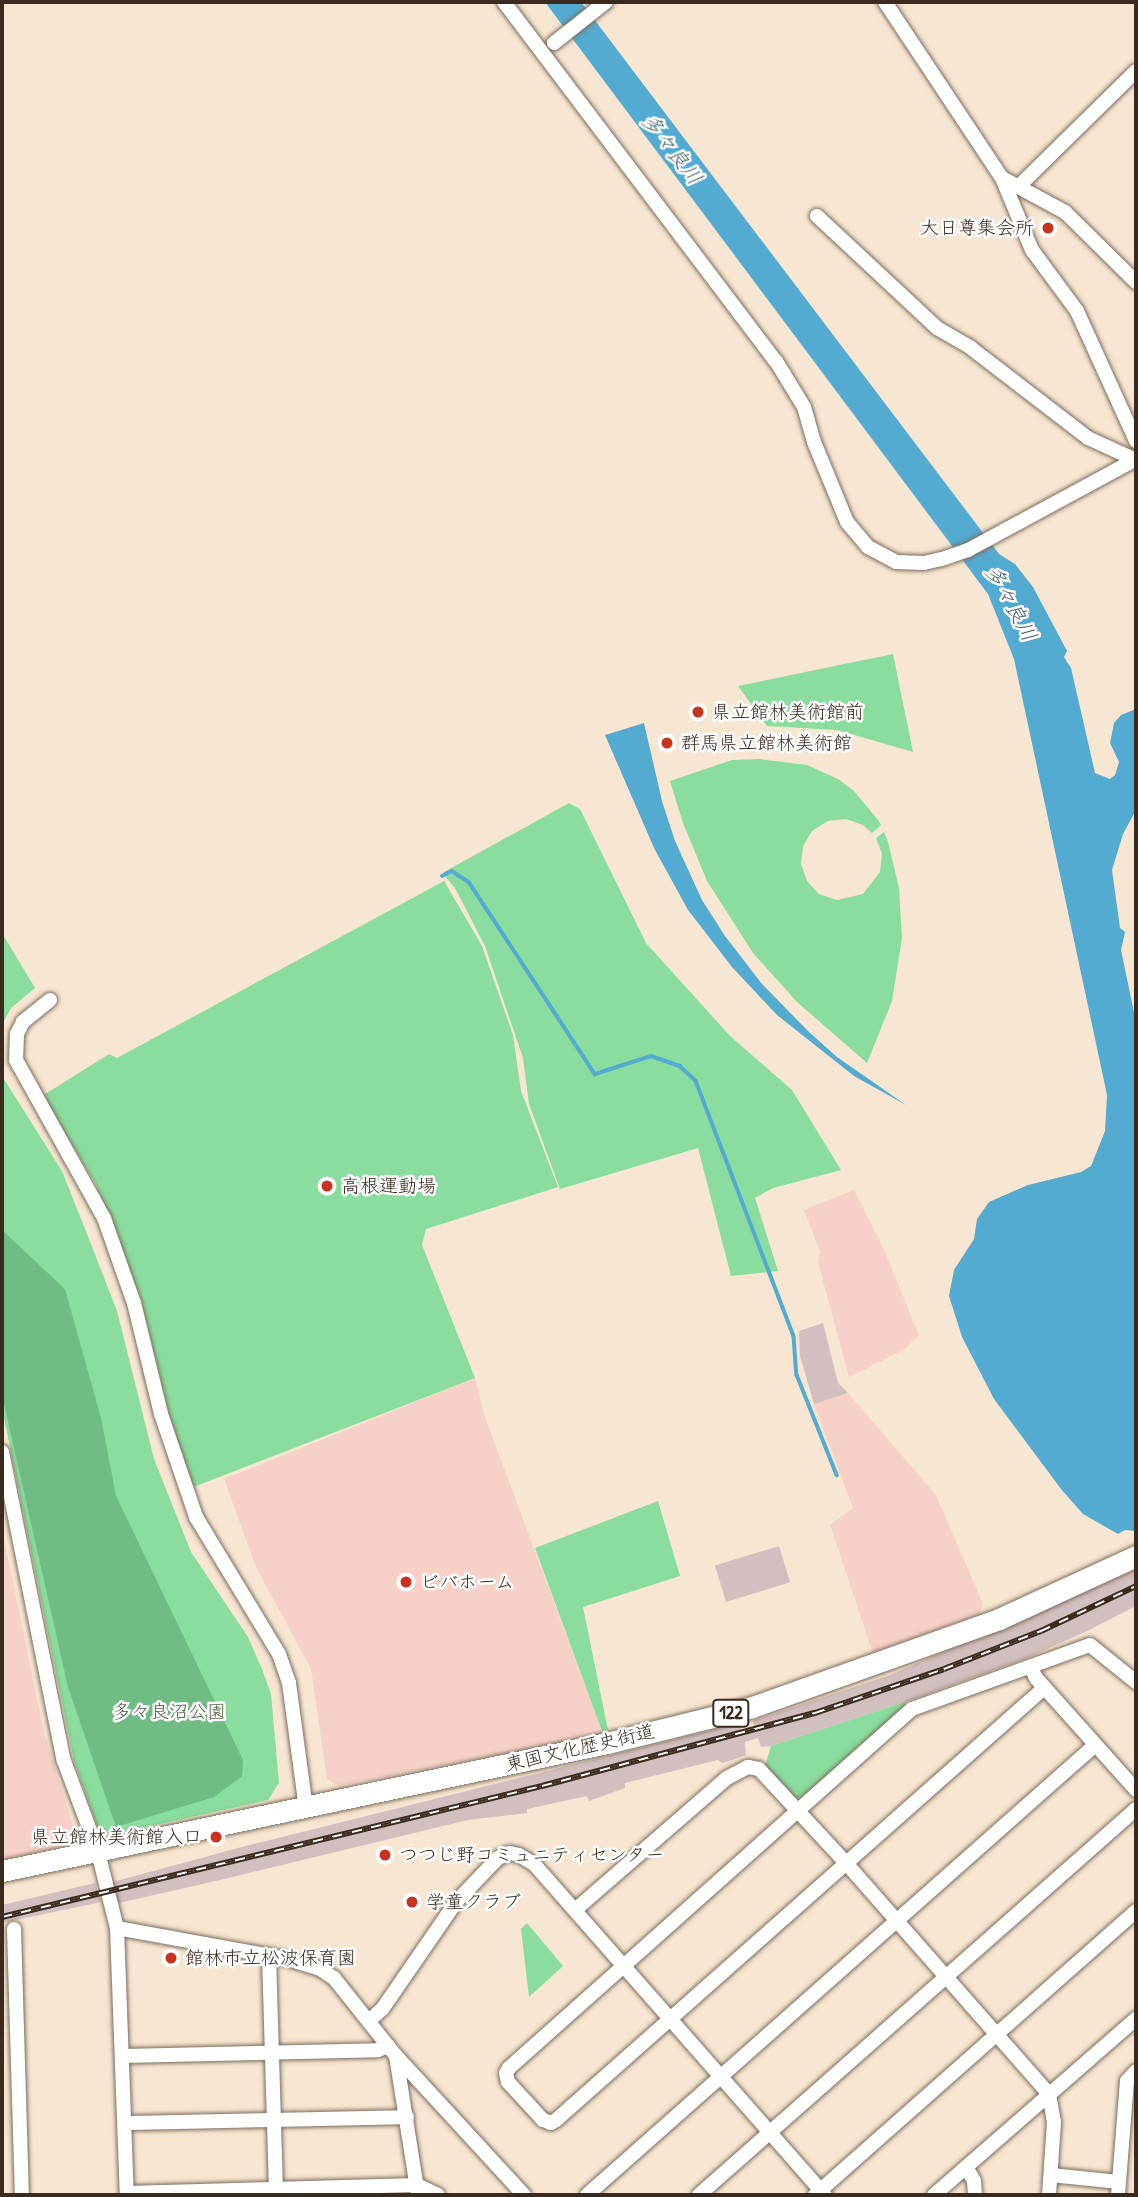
<!DOCTYPE html>
<meta charset="utf-8">
<style>
body{margin:0}
#map{position:relative;width:1138px;height:2197px;overflow:hidden;background:#f7e7d2;font-family:"Patrick Hand","Klee One",sans-serif}
div>[style]{position:absolute}
.built>*{inset:0;background:#f7d1c8}
.industrial>*{inset:0;background:#d2bfc0;transform-origin:0 0}
.green>*{inset:0;background:#8add9e}
.forest>*{inset:0;background:#6fbc85}
.water>*{inset:0;background:#54abd1}
.stream>*{height:3.5px;margin:-1.75px;padding:0 1.75px;transform-origin:1.75px;border-radius:1.75px;background:#54abd1}
.roads{filter:drop-shadow(0 0 2px #7d6c5d) drop-shadow(0 0 2px #7d6c5d)}
.minor>*{height:14px;margin:-7px;padding:0 7px;transform-origin:7px;border-radius:7px;background:#fff}
.highway>*{height:21px;margin:-10.5px;padding:0 10.5px;transform-origin:10.5px;border-radius:10.5px;background:#fff}
.rail>*{height:6px;margin-top:-3px;transform-origin:0;background:repeating-linear-gradient(90deg,#fff 0 10px,#3b2a1e 0 20px);box-sizing:border-box;border-block:2px solid #3b2a1e}
.dots>*{width:19px;height:19px;translate:-50% -50%;box-sizing:border-box;border:4px solid #fff;border-radius:50%}
span{translate:-50% -50%;white-space:nowrap;text-align:center;line-height:1.15;-webkit-text-stroke:5px #fff;paint-order:stroke}
.shield-label span{padding:2px 5px;background:#fff;border:2px solid;border-radius:5px;-webkit-text-stroke-width:0}
.shield-label{font-size:18px;color:#3b2a1e;font-weight:700}
.poi-label{font-size:19px;color:#3b2a1e}
.right{translate:-100% -50%;text-align:right}
.left{translate:0 -50%;text-align:left}
.park-label{font-size:19px;color:#536044}
.street-label{font-size:19px;color:#3b2a1e}
.water-label{font-size:21px;color:#455e66;font-style:italic}
.frame{position:absolute;inset:0;border:4px solid #3b2a1e;pointer-events:none}
</style>
<div id="map">
<div class="built">
<div style="clip-path:polygon(854px 1190px,884px 1250px,919px 1335px,905px 1349px,849px 1377px,818px 1262px,820px 1252px,804px 1210px)"></div>
<div style="clip-path:polygon(475px 1378px,485px 1417px,603px 1734px,338px 1786px,327px 1779px,311px 1669px,256px 1567px,224px 1479px)"></div>
<div style="clip-path:polygon(848px 1393px,936px 1495px,983px 1604px,980px 1614px,873px 1654px,830px 1525px,853px 1508px,814px 1404px)"></div>
<div style="clip-path:polygon(2px 1529px,44px 1732px,76px 1835px,71px 1845px,2px 1859px)"></div>
</div>
<div class="industrial">
<div style="clip-path:polygon(823px 1323px,838px 1383px,848px 1393px,814px 1404px,800px 1356px,799px 1331px)"></div>
<div style="left:779px;top:1546px;width:38px;height:67px;rotate:73deg"></div>
<div style="clip-path:polygon(1136px 1569px,1136px 1606px,1089px 1630px,1027px 1658px,905px 1702px,771px 1746px,761px 1747px,758px 1738px,745px 1742px,746px 1755px,732px 1760px,722px 1763px,718px 1760px,625px 1783px,625px 1788px,589px 1801px,587px 1796px,527px 1809px,527px 1813px,468px 1820px,220px 1880px,119px 1903px,114px 1901px,109px 1883px,238px 1848px,740px 1723px,742px 1733px,755px 1729px,753px 1721px,890px 1675px)"></div>
<div style="clip-path:polygon(95px 1883px,101px 1902px,2px 1923px,2px 1905px)"></div>
</div>
<div class="green">
<div style="clip-path:polygon(893px 654px,913px 752px,837px 730px,767px 726px,738px 686px)"></div>
<div style="clip-path:polygon(759px 759px,807px 765px,838px 779px,854px 791px,878px 820px,881px 825px,872px 833px,863px 825px,846px 819px,828px 821px,812px 831px,803px 846px,801px 864px,807px 881px,819px 894px,837px 900px,863px 894px,880px 872px,882px 854px,876px 838px,884px 832px,888px 842px,899px 888px,902px 938px,892px 1001px,867px 1063px,797px 1002px,753px 953px,707px 881px,683px 823px,670px 781px,732px 760px)"></div>
<div style="clip-path:polygon(569px 803px,580px 809px,646px 943px,730px 1036px,792px 1090px,841px 1170px,773px 1188px,755px 1198px,778px 1271px,731px 1276px,698px 1148px,560px 1189px,529px 1104px,523px 1058px,485px 946px,455px 888px,444px 875px,444px 872px)"></div>
<div style="clip-path:polygon(444px 881px,482px 946px,513px 1035px,521px 1091px,558px 1187px,426px 1229px,422px 1245px,475px 1378px,191px 1488px,180px 1459px,141px 1299px,96px 1184px,42px 1096px,109px 1054px,117px 1058px)"></div>
<div style="clip-path:polygon(2px 933px,35px 988px,11px 1008px,2px 1025px)"></div>
<div style="clip-path:polygon(2px 1076px,62px 1171px,89px 1239px,117px 1311px,154px 1459px,191px 1552px,248px 1637px,262px 1669px,271px 1694px,279px 1783px,268px 1800px,110px 1835px,99px 1831px,74px 1761px,2px 1408px)"></div>
<div style="clip-path:polygon(658px 1501px,680px 1576px,583px 1607px,608px 1730px,603px 1734px,535px 1548px)"></div>
<div style="clip-path:polygon(905px 1702px,906px 1705px,803px 1798px,794px 1797px,765px 1766px,771px 1746px)"></div>
<div style="clip-path:polygon(527px 1923px,563px 1966px,529px 1997px,521px 1929px)"></div>
</div>
<div class="forest">
<div style="clip-path:polygon(2px 1230px,65px 1289px,101px 1418px,116px 1496px,243px 1760px,242px 1776px,214px 1797px,116px 1827px,68px 1687px,2px 1395px)"></div>
</div>
<div class="water">
<div style="clip-path:polygon(545px 2px,581px 2px,999px 554px,1015px 564px,1033px 587px,1067px 651px,1064px 657px,1071px 668px,1095px 773px,1110px 779px,1115px 775px,1119px 762px,1110px 743px,1114px 723px,1121px 715px,1136px 709px,1136px 810px,1123px 834px,1112px 870px,1120px 928px,1125px 932px,1121px 950px,1136px 1022px,1136px 1531px,1125px 1530px,1118px 1534px,1083px 1514px,1061px 1489px,994px 1399px,962px 1337px,949px 1296px,954px 1270px,974px 1239px,977px 1219px,989px 1202px,1028px 1185px,1081px 1172px,1091px 1166px,1105px 1131px,1107px 1095px,1014px 659px,988px 594px)"></div>
<div style="clip-path:polygon(644px 723px,662px 801px,675px 841px,702px 900px,725px 936px,762px 984px,809px 1032px,837px 1057px,906px 1105px,854px 1076px,777px 1015px,732px 967px,688px 910px,654px 848px,605px 735px)"></div>
</div>
<div class="stream">
<div style="left:442px;top:876px;width:11px;rotate:-27deg"></div>
<div style="left:452px;top:871px;width:20px;rotate:33deg"></div>
<div style="left:469px;top:882px;width:230px;rotate:56.7deg"></div>
<div style="left:595px;top:1074px;width:59px;rotate:-17.8deg"></div>
<div style="left:651px;top:1056px;width:31px;rotate:19deg"></div>
<div style="left:680px;top:1066px;width:22px;rotate:43deg"></div>
<div style="left:696px;top:1081px;width:273px;rotate:69deg"></div>
<div style="left:794px;top:1336px;width:39px;rotate:86deg"></div>
<div style="left:797px;top:1375px;width:108px;rotate:68.2deg"></div>
</div>
<div class="roads">
<div class="minor">
<div style="left:504px;top:2px;width:450px;rotate:52.9deg"></div>
<div style="left:776px;top:361px;width:54px;rotate:58.7deg"></div>
<div style="left:804px;top:407px;width:36px;rotate:74deg"></div>
<div style="left:814px;top:442px;width:87px;rotate:67.6deg"></div>
<div style="left:847px;top:522px;width:33px;rotate:50deg"></div>
<div style="left:868px;top:547px;width:32px;rotate:28deg"></div>
<div style="left:896px;top:562px;width:28px;rotate:2deg"></div>
<div style="left:924px;top:563px;width:18px;rotate:-13deg"></div>
<div style="left:942px;top:559px;width:28px;rotate:-19deg"></div>
<div style="left:968px;top:550px;width:191px;rotate:-28.4deg"></div>
<div style="left:885px;top:2px;width:211px;rotate:56.4deg"></div>
<div style="left:1002px;top:178px;width:72px;rotate:28.4deg"></div>
<div style="left:1065px;top:212px;width:100px;rotate:44.6deg"></div>
<div style="left:554px;top:43px;width:66px;rotate:-38.3deg"></div>
<div style="left:1002px;top:178px;width:78px;rotate:67.4deg"></div>
<div style="left:1032px;top:250px;width:76px;rotate:53.6deg"></div>
<div style="left:1077px;top:311px;width:143px;rotate:65.6deg"></div>
<div style="left:1019px;top:186px;width:164px;rotate:-44.5deg"></div>
<div style="left:817px;top:216px;width:164px;rotate:43deg"></div>
<div style="left:937px;top:328px;width:39px;rotate:30deg"></div>
<div style="left:971px;top:348px;width:148px;rotate:37.6deg"></div>
<div style="left:1088px;top:438px;width:53px;rotate:24.6deg"></div>
<div style="left:50px;top:1000px;width:35px;rotate:141deg"></div>
<div style="left:23px;top:1022px;width:13px;rotate:117deg"></div>
<div style="left:17px;top:1034px;width:26px;rotate:92deg"></div>
<div style="left:16px;top:1060px;width:181px;rotate:60.9deg"></div>
<div style="left:104px;top:1218px;width:90px;rotate:70.6deg"></div>
<div style="left:134px;top:1303px;width:114px;rotate:76.3deg"></div>
<div style="left:161px;top:1414px;width:109px;rotate:71.2deg"></div>
<div style="left:196px;top:1517px;width:160px;rotate:58.8deg"></div>
<div style="left:279px;top:1654px;width:31px;rotate:71deg"></div>
<div style="left:289px;top:1683px;width:126px;rotate:82.3deg"></div>
<div style="left:2px;top:1452px;width:315px;rotate:78.7deg"></div>
<div style="left:64px;top:1761px;width:97px;rotate:69.5deg"></div>
<div style="left:98px;top:1852px;width:78px;rotate:76deg"></div>
<div style="left:117px;top:1928px;width:267px;rotate:87.9deg"></div>
<div style="left:1031px;top:1667px;width:12px;rotate:66deg"></div>
<div style="left:1036px;top:1678px;width:150px;rotate:48.2deg"></div>
<div style="left:1044px;top:1688px;width:652px;rotate:138.48deg"></div>
<div style="left:556px;top:2120px;width:6px;rotate:149deg"></div>
<div style="left:551px;top:2123px;width:9px;rotate:-159deg"></div>
<div style="left:543px;top:2120px;width:52px;rotate:-132.6deg"></div>
<div style="left:508px;top:2082px;width:9px;rotate:-103deg"></div>
<div style="left:506px;top:2073px;width:6px;rotate:-59deg"></div>
<div style="left:509px;top:2068px;width:540px;rotate:-41.7deg"></div>
<div style="left:912px;top:1709px;width:189px;rotate:-19.8deg"></div>
<div style="left:1090px;top:1645px;width:59px;rotate:38.8deg"></div>
<div style="left:575px;top:1910px;width:201px;rotate:-41deg"></div>
<div style="left:727px;top:1778px;width:24px;rotate:-28deg"></div>
<div style="left:748px;top:1767px;width:11px;rotate:10deg"></div>
<div style="left:759px;top:1769px;width:128px;rotate:47.2deg"></div>
<div style="left:846px;top:1863px;width:308px;rotate:48.7deg"></div>
<div style="left:1049px;top:2094px;width:28px;rotate:80deg"></div>
<div style="left:1054px;top:2122px;width:73px;rotate:93.9deg"></div>
<div style="left:117px;top:1928px;width:174px;rotate:10.3deg"></div>
<div style="left:288px;top:1959px;width:34px;rotate:17deg"></div>
<div style="left:320px;top:1969px;width:17px;rotate:33deg"></div>
<div style="left:334px;top:1978px;width:100px;rotate:51.5deg"></div>
<div style="left:396px;top:2056px;width:141px;rotate:81deg"></div>
<div style="left:14px;top:1929px;width:266px;rotate:88.3deg"></div>
<div style="left:269px;top:1955px;width:240px;rotate:88.3deg"></div>
<div style="left:369px;top:2021px;width:19px;rotate:-43deg"></div>
<div style="left:383px;top:2008px;width:129px;rotate:-55.4deg"></div>
<div style="left:456px;top:1902px;width:61px;rotate:-46.3deg"></div>
<div style="left:498px;top:1858px;width:13px;rotate:-23deg"></div>
<div style="left:510px;top:1853px;width:9px;rotate:13deg"></div>
<div style="left:519px;top:1855px;width:17px;rotate:31deg"></div>
<div style="left:534px;top:1864px;width:441px;rotate:48.7deg"></div>
<div style="left:123px;top:2056px;width:255px;rotate:-1.3deg"></div>
<div style="left:378px;top:2050px;width:11px;rotate:-22deg"></div>
<div style="left:397px;top:2057px;width:188px;rotate:47.4deg"></div>
<div style="left:125px;top:2123px;width:282px;rotate:-1.2deg"></div>
<div style="left:966px;top:2167px;width:16px;rotate:60deg"></div>
<div style="left:974px;top:2181px;width:14px;rotate:86deg"></div>
<div style="left:1051px;top:2175px;width:68px;rotate:5.9deg"></div>
<div style="left:127px;top:2193px;width:290px;rotate:-1.6deg"></div>
<div style="left:417px;top:2185px;width:23px;rotate:25deg"></div>
<div style="left:587px;top:2195px;width:677px;rotate:-41.53deg"></div>
<div style="left:699px;top:2195px;width:583px;rotate:-41.45deg"></div>
<div style="left:815px;top:2195px;width:429px;rotate:-41.5deg"></div>
<div style="left:934px;top:2195px;width:268px;rotate:-41.1deg"></div>
<div style="left:1118px;top:2195px;width:114px;rotate:-85.5deg"></div>
<div style="left:1127px;top:2081px;width:13px;rotate:-48deg"></div>
</div>
<div class="highway">
<div style="left:2px;top:1871px;width:618px;rotate:-11.95deg"></div>
<div style="left:607px;top:1743px;width:149px;rotate:-13.9deg"></div>
<div style="left:752px;top:1707px;width:262px;rotate:-19.6deg"></div>
<div style="left:999px;top:1619px;width:151px;rotate:-24.7deg"></div>
</div>
</div>
<div class="rail">
<div style="left:2px;top:1917px;width:556px;rotate:-13.64deg"></div>
<div style="left:542px;top:1786px;width:283px;rotate:-15deg"></div>
<div style="left:815px;top:1713px;width:136px;rotate:-18.8deg"></div>
<div style="left:944px;top:1669px;width:104px;rotate:-21.4deg"></div>
<div style="left:1041px;top:1631px;width:105px;rotate:-25.3deg"></div>
</div>
<div class="dots">
<div style="left:1048px;top:228px;background:#c8321e"></div>
<div style="left:698px;top:712px;background:#c8321e"></div>
<div style="left:667px;top:743px;background:#c8321e"></div>
<div style="left:327px;top:1186px;background:#c8321e"></div>
<div style="left:406px;top:1582px;background:#c8321e"></div>
<div style="left:216px;top:1837px;background:#c8321e"></div>
<div style="left:385px;top:1855px;background:#c8321e"></div>
<div style="left:412px;top:1902px;background:#c8321e"></div>
<div style="left:171px;top:1958px;background:#c8321e"></div>
</div>
<div class="shield-label">
<span style="left:731px;top:1713px">122</span>
</div>
<div class="poi-label">
<span class="right" style="left:1034px;top:228px">大日尊集会所</span>
<span class="left" style="left:712px;top:712px">県立館林美術館前</span>
<span class="left" style="left:681px;top:743px">群馬県立館林美術館</span>
<span class="left" style="left:341px;top:1186px">高根運動場</span>
<span class="left" style="left:420px;top:1582px">ビバホーム</span>
<span class="right" style="left:202px;top:1837px">県立館林美術館入口</span>
<span class="left" style="left:399px;top:1855px">つつじ野コミュニティセンター</span>
<span class="left" style="left:426px;top:1902px">学童クラブ</span>
<span class="left" style="left:185px;top:1958px">館林市立松波保育園</span>
</div>
<div class="park-label">
<span style="left:169px;top:1712px">多々良沼公園</span>
</div>
<div class="street-label">
<span style="left:580px;top:1748px;rotate:-13deg">東国文化歴史街道</span>
</div>
<div class="water-label">
<span style="left:672px;top:149px;rotate:52deg">多々良川</span>
<span style="left:1011px;top:603px;rotate:61deg">多々良川</span>
</div>
<div class="frame"></div>
</div>
